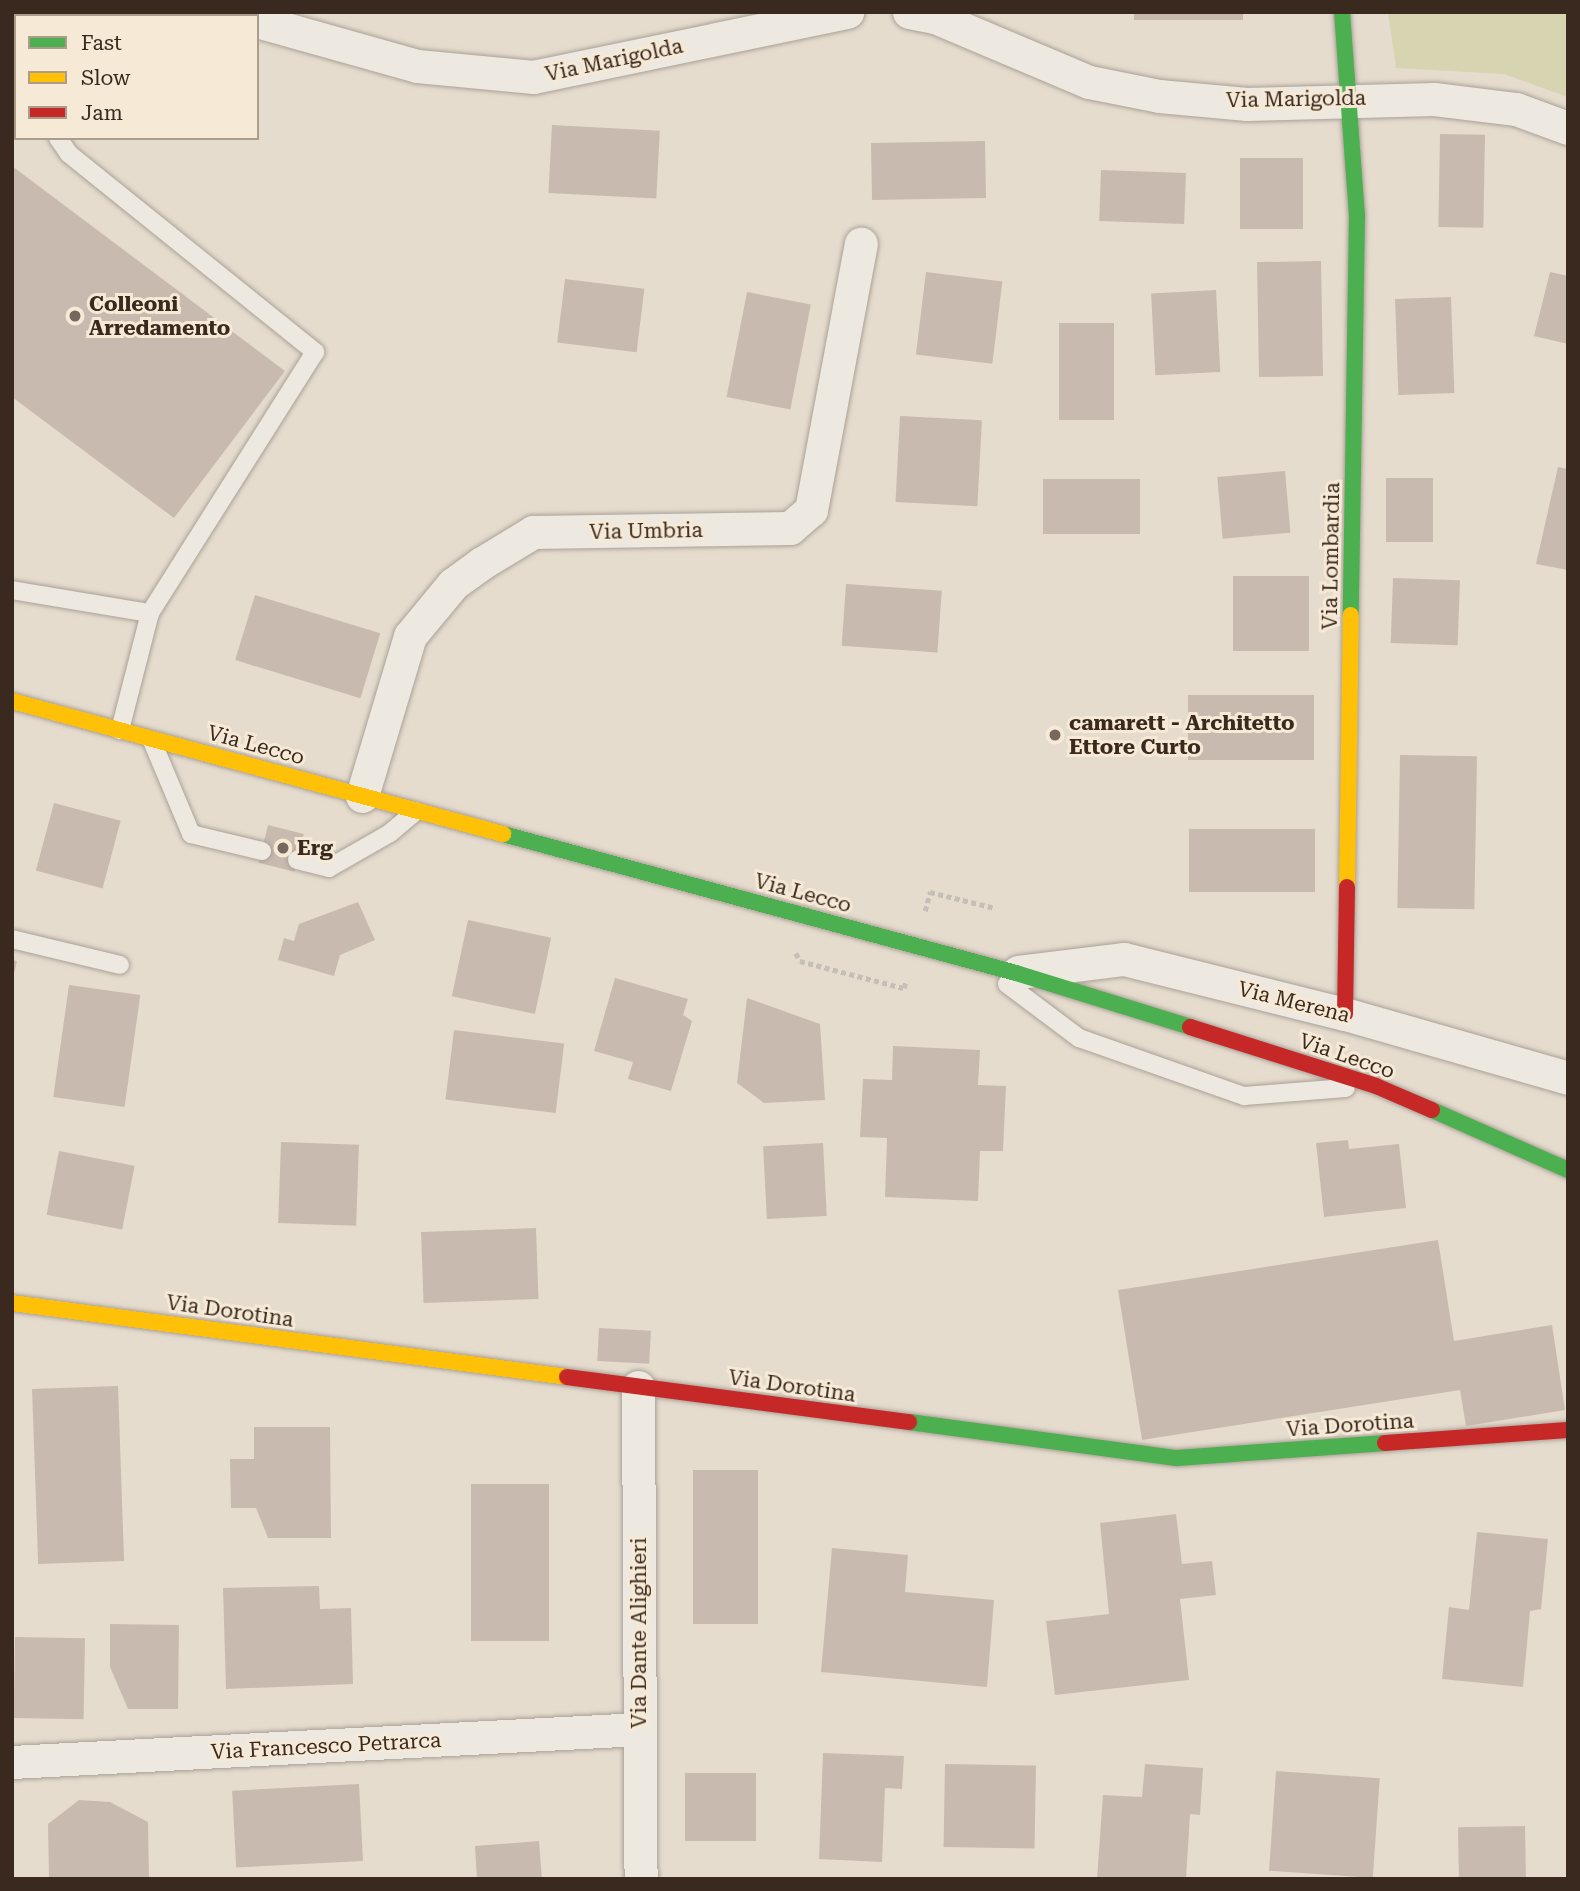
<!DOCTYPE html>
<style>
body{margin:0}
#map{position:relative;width:1580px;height:1891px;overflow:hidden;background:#e5dcce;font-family:"Roboto Serif",serif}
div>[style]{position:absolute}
.green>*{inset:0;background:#d7d4b1}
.building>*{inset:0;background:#c9baaf;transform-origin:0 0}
.path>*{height:4.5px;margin-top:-2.25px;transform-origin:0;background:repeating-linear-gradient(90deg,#c6bfb7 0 5px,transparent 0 8.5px)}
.roads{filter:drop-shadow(0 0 2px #aba197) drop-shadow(0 0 2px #aba197)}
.lane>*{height:18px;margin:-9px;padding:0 9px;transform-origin:9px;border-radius:9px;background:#ede8e0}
.street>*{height:33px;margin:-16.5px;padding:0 16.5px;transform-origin:16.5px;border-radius:16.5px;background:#ede8e0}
.fast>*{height:16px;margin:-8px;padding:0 8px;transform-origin:8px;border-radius:8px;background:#4caf50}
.slow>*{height:16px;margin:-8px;padding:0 8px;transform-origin:8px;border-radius:8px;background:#ffc107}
.jam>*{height:16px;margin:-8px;padding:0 8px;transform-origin:8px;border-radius:8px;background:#c62828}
.dots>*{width:19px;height:19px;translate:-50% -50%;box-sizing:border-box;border:4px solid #f6e9d5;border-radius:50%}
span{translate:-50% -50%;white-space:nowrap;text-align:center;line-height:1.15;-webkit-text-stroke:6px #f6e9d5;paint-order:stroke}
.street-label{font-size:21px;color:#3a291f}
.poi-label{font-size:21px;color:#3a291f;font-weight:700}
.left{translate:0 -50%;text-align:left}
.frame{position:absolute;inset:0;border:14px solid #3a291f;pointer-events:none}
.legend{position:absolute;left:14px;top:14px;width:245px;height:126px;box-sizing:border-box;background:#f6e9d5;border:2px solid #ab9c8c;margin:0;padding:9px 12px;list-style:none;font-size:21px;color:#3a291f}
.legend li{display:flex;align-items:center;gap:14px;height:35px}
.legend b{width:35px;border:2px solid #ab9c8c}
</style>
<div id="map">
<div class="green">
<div style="clip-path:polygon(1388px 12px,1568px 12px,1568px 97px,1504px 74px,1396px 68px)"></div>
</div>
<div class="building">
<div style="left:1134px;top:12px;width:109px;height:8px"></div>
<div style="left:552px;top:125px;width:108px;height:68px;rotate:3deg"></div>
<div style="left:1440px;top:134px;width:45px;height:93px;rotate:1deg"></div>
<div style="left:985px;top:141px;width:57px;height:114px;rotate:89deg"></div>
<div style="left:1240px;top:158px;width:63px;height:71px"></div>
<div style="clip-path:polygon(12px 166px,285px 371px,174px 518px,12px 397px)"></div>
<div style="left:1101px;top:170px;width:85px;height:51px;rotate:2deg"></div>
<div style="left:1321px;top:261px;width:115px;height:64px;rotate:89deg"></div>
<div style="left:926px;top:272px;width:77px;height:83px;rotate:7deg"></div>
<div style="clip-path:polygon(1550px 272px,1568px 276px,1568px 344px,1534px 336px)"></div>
<div style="left:565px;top:279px;width:80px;height:64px;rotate:7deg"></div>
<div style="left:1216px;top:290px;width:82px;height:65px;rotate:87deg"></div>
<div style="left:747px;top:292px;width:65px;height:107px;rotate:11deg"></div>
<div style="left:1451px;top:297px;width:96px;height:56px;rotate:88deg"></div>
<div style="left:1059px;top:323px;width:55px;height:97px"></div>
<div style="left:900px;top:416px;width:82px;height:86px;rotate:3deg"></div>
<div style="clip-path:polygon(1558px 467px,1568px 469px,1568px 570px,1536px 564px)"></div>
<div style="left:1285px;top:471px;width:62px;height:68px;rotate:85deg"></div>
<div style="left:1386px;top:478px;width:47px;height:64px"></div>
<div style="left:1043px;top:479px;width:97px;height:55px"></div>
<div style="left:1233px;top:576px;width:76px;height:75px"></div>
<div style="left:1393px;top:578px;width:67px;height:65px;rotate:2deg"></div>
<div style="left:846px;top:584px;width:96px;height:62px;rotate:4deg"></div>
<div style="left:255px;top:595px;width:131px;height:68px;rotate:17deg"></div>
<div style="left:1188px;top:695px;width:126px;height:65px"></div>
<div style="left:1400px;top:755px;width:77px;height:153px;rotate:1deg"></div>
<div style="left:54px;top:803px;width:69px;height:70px;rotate:15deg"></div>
<div style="left:268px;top:825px;width:37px;height:39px;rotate:14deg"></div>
<div style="left:1189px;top:829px;width:126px;height:63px"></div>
<div style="clip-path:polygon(358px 902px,375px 940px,340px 955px,334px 976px,278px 960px,284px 938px,294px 941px,299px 924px)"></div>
<div style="left:468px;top:920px;width:85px;height:78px;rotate:12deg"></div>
<div style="clip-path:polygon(12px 960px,17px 961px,13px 978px,12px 978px)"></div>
<div style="clip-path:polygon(615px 978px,688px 999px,683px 1015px,692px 1021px,671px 1091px,628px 1079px,633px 1062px,594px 1051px)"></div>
<div style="left:69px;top:985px;width:72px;height:113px;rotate:8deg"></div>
<div style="clip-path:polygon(747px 998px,820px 1024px,825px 1100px,764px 1103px,737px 1083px)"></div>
<div style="left:454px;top:1030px;width:111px;height:70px;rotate:7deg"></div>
<div style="clip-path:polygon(893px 1046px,980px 1050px,978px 1085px,1006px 1086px,1003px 1151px,980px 1151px,978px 1201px,885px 1197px,887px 1138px,860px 1137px,863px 1079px,892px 1080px)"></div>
<div style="clip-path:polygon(1348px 1140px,1349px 1149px,1399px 1144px,1406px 1208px,1324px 1217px,1316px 1143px)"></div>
<div style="left:281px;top:1142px;width:78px;height:81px;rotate:2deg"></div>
<div style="left:823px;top:1143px;width:73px;height:60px;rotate:87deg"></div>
<div style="left:59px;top:1151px;width:77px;height:65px;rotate:11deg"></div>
<div style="left:536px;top:1228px;width:71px;height:115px;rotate:88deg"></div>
<div style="clip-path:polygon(1438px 1240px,1454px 1341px,1552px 1325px,1565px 1410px,1466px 1426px,1460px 1390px,1142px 1440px,1118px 1290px)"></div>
<div style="left:599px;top:1328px;width:52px;height:33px;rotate:3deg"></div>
<div style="left:118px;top:1386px;width:175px;height:86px;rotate:88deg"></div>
<div style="clip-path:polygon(254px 1427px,330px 1427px,331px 1538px,268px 1538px,256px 1508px,231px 1508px,230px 1459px,254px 1459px)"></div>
<div style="left:693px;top:1470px;width:65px;height:154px"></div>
<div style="left:471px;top:1484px;width:78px;height:157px"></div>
<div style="clip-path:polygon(1176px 1514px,1182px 1564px,1212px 1561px,1216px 1595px,1180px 1599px,1189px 1680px,1055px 1695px,1046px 1621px,1109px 1614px,1100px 1523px)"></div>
<div style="clip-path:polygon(1477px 1532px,1548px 1539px,1541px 1609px,1530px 1611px,1523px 1687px,1442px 1679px,1449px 1607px,1469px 1610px)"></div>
<div style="clip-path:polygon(832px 1548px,908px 1555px,905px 1592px,994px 1600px,987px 1687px,821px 1672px)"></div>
<div style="clip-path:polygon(319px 1586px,320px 1609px,351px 1608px,353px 1684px,226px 1689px,223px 1588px)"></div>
<div style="clip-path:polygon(110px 1624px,179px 1625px,178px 1709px,128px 1709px,110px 1667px)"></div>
<div style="left:15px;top:1637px;width:70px;height:81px;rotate:1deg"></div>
<div style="clip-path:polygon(823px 1753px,904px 1756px,902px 1789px,885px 1788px,882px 1862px,819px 1859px)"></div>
<div style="left:945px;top:1764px;width:91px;height:83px;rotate:1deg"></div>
<div style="clip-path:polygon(1145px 1764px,1203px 1768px,1200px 1815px,1190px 1814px,1186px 1879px,1097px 1879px,1103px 1795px,1142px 1797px)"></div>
<div style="left:1276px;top:1771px;width:104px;height:100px;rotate:4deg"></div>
<div style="left:685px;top:1773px;width:71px;height:68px"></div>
<div style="left:359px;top:1784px;width:77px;height:127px;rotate:87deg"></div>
<div style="clip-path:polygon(79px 1800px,110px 1802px,148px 1822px,149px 1879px,49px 1879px,48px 1824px)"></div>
<div style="left:1525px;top:1826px;width:53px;height:67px;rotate:89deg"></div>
<div style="clip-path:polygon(539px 1841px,542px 1879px,477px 1879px,475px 1846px)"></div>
</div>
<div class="path">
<div style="left:925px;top:911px;width:20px;rotate:-75deg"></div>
<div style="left:930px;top:892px;width:67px;rotate:13.8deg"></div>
<div style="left:796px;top:953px;width:9px;rotate:63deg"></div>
<div style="left:800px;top:961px;width:107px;rotate:14.6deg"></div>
<div style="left:904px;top:988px;width:8px;rotate:-76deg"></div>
</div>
<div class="roads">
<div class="lane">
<div style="left:12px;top:66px;width:6px;rotate:51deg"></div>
<div style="left:58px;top:138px;width:19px;rotate:55deg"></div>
<div style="left:69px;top:154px;width:316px;rotate:38.8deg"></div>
<div style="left:315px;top:352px;width:309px;rotate:122.3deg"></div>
<div style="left:12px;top:590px;width:140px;rotate:9.5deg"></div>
<div style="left:150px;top:613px;width:121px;rotate:104.4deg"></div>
<div style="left:152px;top:741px;width:101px;rotate:67.2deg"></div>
<div style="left:191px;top:834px;width:73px;rotate:13.5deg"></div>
<div style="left:297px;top:860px;width:33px;rotate:14deg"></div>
<div style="left:329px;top:868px;width:70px;rotate:-29.8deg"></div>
<div style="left:390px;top:833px;width:34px;rotate:-40deg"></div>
<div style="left:12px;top:939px;width:111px;rotate:13.5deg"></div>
<div style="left:1007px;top:984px;width:90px;rotate:36.9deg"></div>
<div style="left:1079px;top:1038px;width:175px;rotate:19.4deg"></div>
<div style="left:1244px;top:1096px;width:102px;rotate:-4.5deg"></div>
</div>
<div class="street">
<div style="left:219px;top:12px;width:16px;rotate:15deg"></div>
<div style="left:909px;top:12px;width:26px;rotate:11deg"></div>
<div style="left:935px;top:17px;width:167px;rotate:22.9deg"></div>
<div style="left:1089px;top:82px;width:71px;rotate:11.3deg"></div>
<div style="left:1159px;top:96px;width:88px;rotate:5.2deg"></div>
<div style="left:1247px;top:104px;width:187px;rotate:-1.5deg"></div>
<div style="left:1434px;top:99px;width:83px;rotate:7deg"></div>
<div style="left:1516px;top:109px;width:55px;rotate:20.1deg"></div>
<div style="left:257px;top:21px;width:166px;rotate:15.7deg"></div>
<div style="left:417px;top:66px;width:117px;rotate:5.4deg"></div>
<div style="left:533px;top:77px;width:321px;rotate:-11.7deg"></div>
<div style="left:362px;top:796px;width:167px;rotate:-73.3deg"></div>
<div style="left:410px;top:636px;width:67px;rotate:-50.4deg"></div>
<div style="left:453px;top:584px;width:36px;rotate:-36deg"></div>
<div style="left:482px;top:563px;width:60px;rotate:-31.3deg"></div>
<div style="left:533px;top:532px;width:257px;rotate:-0.9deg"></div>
<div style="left:790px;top:528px;width:28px;rotate:-41deg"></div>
<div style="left:811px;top:510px;width:271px;rotate:-79.4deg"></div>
<div style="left:1018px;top:972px;width:107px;rotate:-7deg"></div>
<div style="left:1124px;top:959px;width:228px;rotate:14deg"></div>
<div style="left:1345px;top:1014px;width:232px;rotate:16deg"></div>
<div style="left:638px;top:1387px;width:492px;rotate:89.7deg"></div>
<div style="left:12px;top:1762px;width:628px;rotate:-3.01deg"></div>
</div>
<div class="fast">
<div style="left:1342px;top:12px;width:204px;rotate:85.8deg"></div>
<div style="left:1357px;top:215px;width:400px;rotate:90.9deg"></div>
<div style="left:503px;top:834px;width:531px;rotate:15.16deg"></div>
<div style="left:1016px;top:973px;width:182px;rotate:17.2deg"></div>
<div style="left:1432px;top:1110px;width:149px;rotate:23.8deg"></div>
<div style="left:909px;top:1422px;width:270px;rotate:7.7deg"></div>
<div style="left:1177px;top:1458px;width:209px;rotate:-4.1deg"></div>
</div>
<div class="slow">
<div style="left:12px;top:701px;width:509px;rotate:15.16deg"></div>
<div style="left:1347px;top:887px;width:272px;rotate:-89.2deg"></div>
<div style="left:12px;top:1303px;width:560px;rotate:7.59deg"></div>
</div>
<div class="jam">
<div style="left:1345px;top:1014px;width:127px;rotate:-89.1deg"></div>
<div style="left:1190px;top:1027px;width:195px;rotate:17.6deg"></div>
<div style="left:1376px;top:1086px;width:61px;rotate:23.2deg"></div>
<div style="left:567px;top:1377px;width:345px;rotate:7.5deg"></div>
<div style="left:1385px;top:1443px;width:183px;rotate:-4.1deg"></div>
</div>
</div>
<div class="dots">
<div style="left:75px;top:316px;background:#76685c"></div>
<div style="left:1055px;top:735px;background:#76685c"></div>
<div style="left:283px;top:848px;background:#76685c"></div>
</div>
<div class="street-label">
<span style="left:614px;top:60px;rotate:-12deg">Via Marigolda</span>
<span style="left:1296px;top:99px;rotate:-1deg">Via Marigolda</span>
<span style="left:646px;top:531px;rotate:-1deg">Via Umbria</span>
<span style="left:1331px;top:556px;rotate:-89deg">Via Lombardia</span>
<span style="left:256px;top:745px;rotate:15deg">Via Lecco</span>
<span style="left:803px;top:893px;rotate:15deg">Via Lecco</span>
<span style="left:1294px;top:1002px;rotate:14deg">Via Merena</span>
<span style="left:1347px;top:1056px;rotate:19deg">Via Lecco</span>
<span style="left:230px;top:1311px;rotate:8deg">Via Dorotina</span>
<span style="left:792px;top:1386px;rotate:8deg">Via Dorotina</span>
<span style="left:1350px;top:1425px;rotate:-4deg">Via Dorotina</span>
<span style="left:639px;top:1633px;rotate:-90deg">Via Dante Alighieri</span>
<span style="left:326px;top:1746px;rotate:-3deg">Via Francesco Petrarca</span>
</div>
<div class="poi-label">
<span class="left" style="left:89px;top:316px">Colleoni<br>Arredamento</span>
<span class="left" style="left:1069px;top:735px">camarett - Architetto<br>Ettore Curto</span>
<span class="left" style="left:297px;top:848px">Erg</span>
</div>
<div class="frame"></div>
<ul class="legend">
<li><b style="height:9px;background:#4caf50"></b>Fast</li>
<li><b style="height:9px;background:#ffc107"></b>Slow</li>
<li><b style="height:9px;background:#c62828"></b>Jam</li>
</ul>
</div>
